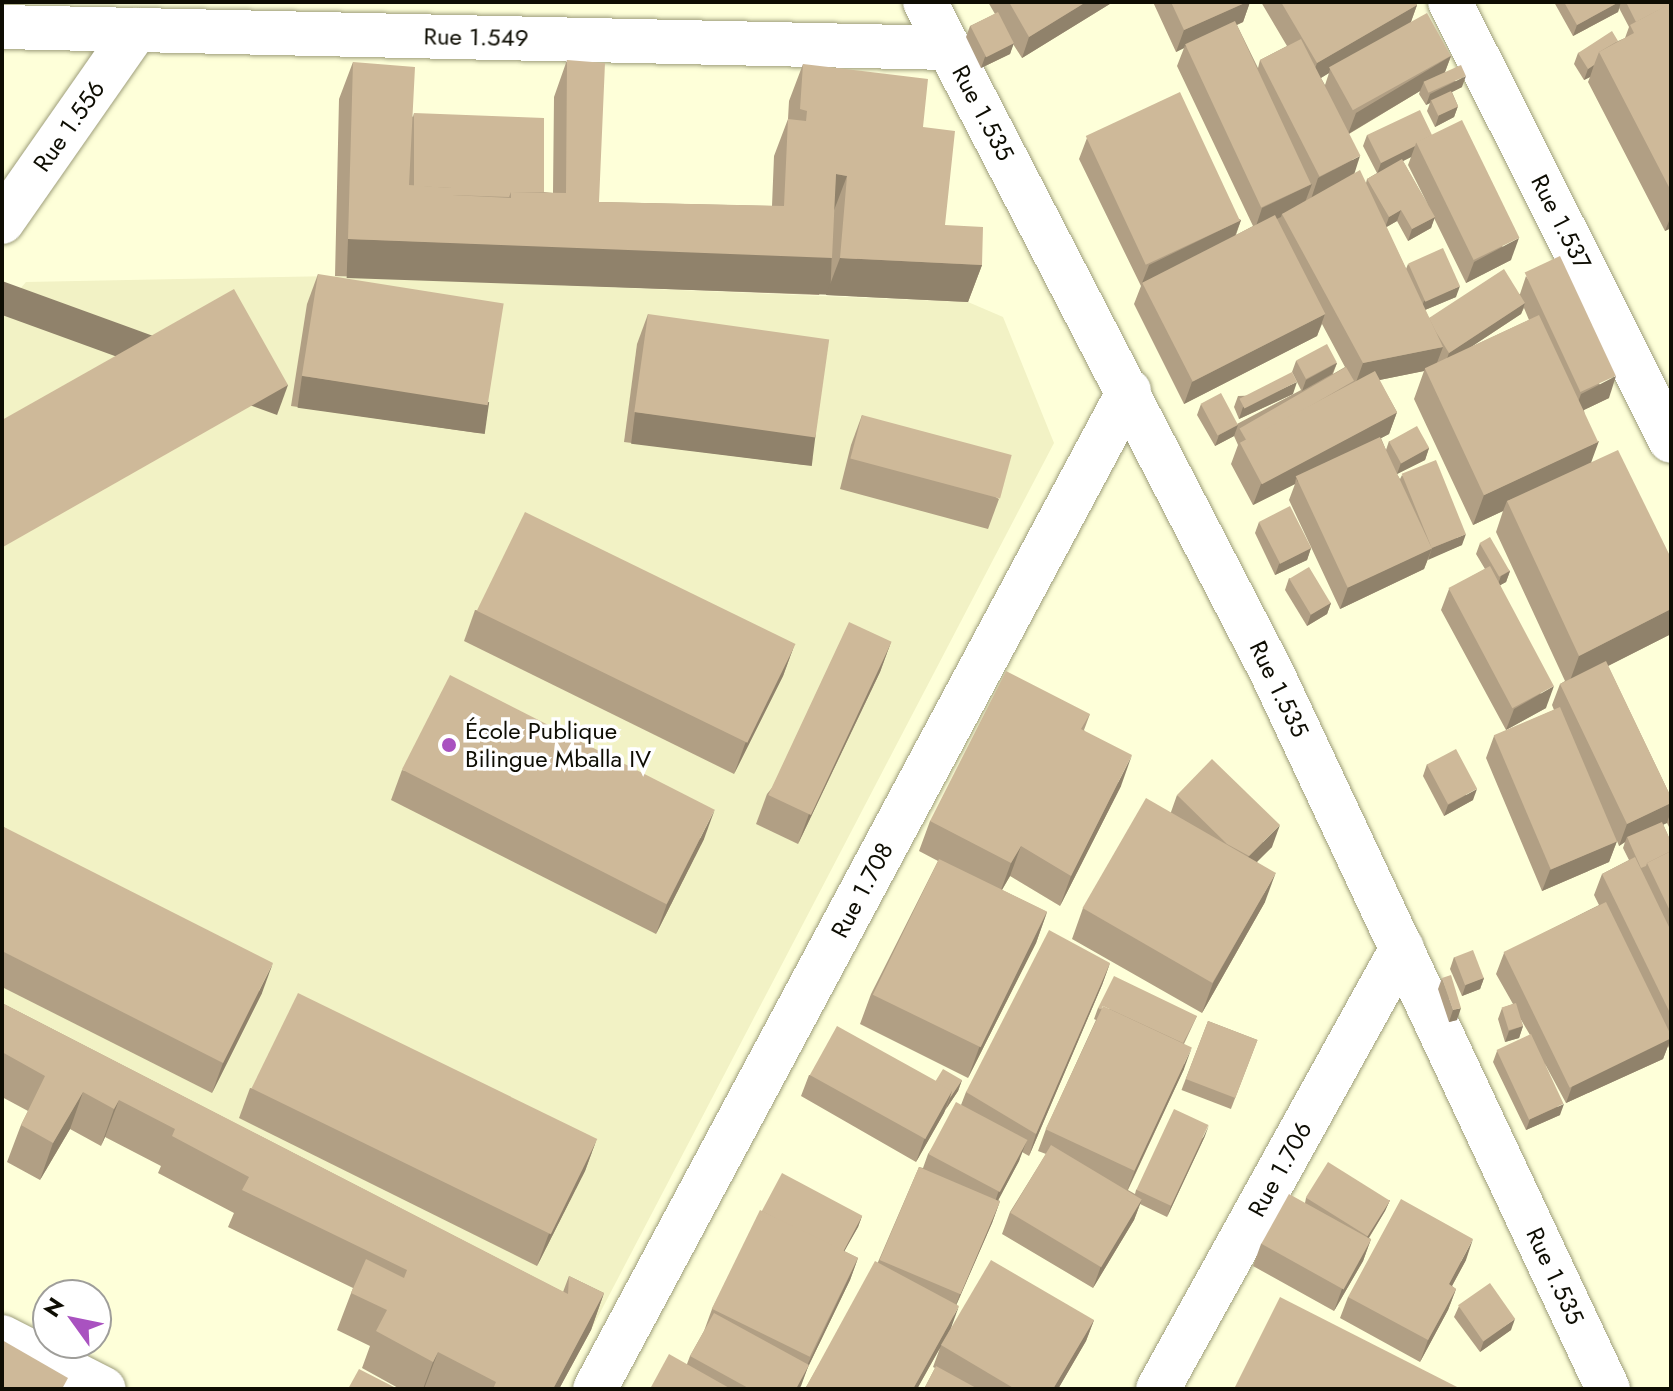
<!DOCTYPE html>
<meta charset="utf-8">
<style>
body{margin:0}
#map{position:relative;width:1673px;height:1391px;overflow:hidden;background:#feffd9;font-family:Jost,sans-serif}
div>[style]{position:absolute}
.built>*{inset:0;background:#f2f2c5}
.roads{filter:drop-shadow(0 0 2px #9e9e7b) drop-shadow(0 0 2px #9e9e7b)}
.street>*{height:44px;margin:-22px;padding:0 22px;transform-origin:22px;border-radius:22px;background:#fff}
.wall>*{inset:0;background:#b19f84;transform-origin:0 0}
.shaded-wall>*{inset:0;background:#90826b;transform-origin:0 0}
.building>*{inset:0;background:#ceb999;transform-origin:0 0}
.dots>*{width:22px;height:22px;translate:-50% -50%;box-sizing:border-box;border:4px solid #fff;border-radius:50%}
span{translate:-50% -50%;white-space:nowrap;text-align:center;line-height:1.15;-webkit-text-stroke:7px #fff;paint-order:stroke}
.street-label{font-size:24px;color:#0e0d03}
.poi-label{font-size:24px;color:#0e0d03}
.left{translate:0 -50%;text-align:left}
.frame{position:absolute;inset:0;border:4px solid #0e0d03;pointer-events:none}
.north{position:absolute;left:32px;top:1279px;width:80px;height:80px;box-sizing:border-box;background:#fff;border:2px solid #9f9e9a;border-radius:50%;rotate:303deg;font-size:22px;font-weight:700;line-height:32px;text-align:center;color:#0e0d03}
.north::after{content:'';display:block;margin:auto;width:28px;height:36px;background:#a952c0;clip-path:polygon(50% 0,100% 100%,50% 72%,0 100%)}
</style>
<div id="map">
<div class="built">
<div style="clip-path:polygon(335px 276px,968px 302px,1003px 317px,1054px 443px,591px 1330px,2px 1047px,2px 310px,26px 282px)"></div>
</div>
<div class="roads">
<div class="street">
<div style="left:925px;top:2px;width:755px;rotate:62.65deg"></div>
<div style="left:1272px;top:673px;width:791px;rotate:64.86deg"></div>
<div style="left:1450px;top:2px;width:491px;rotate:63.3deg"></div>
<div style="left:2px;top:27px;width:947px;rotate:1.27deg"></div>
<div style="left:2px;top:222px;width:234px;rotate:-55.1deg"></div>
<div style="left:2px;top:1337px;width:114px;rotate:27deg"></div>
<div style="left:595px;top:1389px;width:1132px;rotate:-61.85deg"></div>
<div style="left:1158px;top:1389px;width:504px;rotate:-61.04deg"></div>
</div>
</div>
<div class="wall">
<div style="clip-path:polygon(988px 2px,1113px 2px,1022px 58px,1013px 44px,1010px 54px,981px 68px,966px 37px,970px 26px,995px 14px)"></div>
<div style="clip-path:polygon(evenodd,1153px 2px,1250px 2px,1243px 22px,1237px 25px,1258px 68px,1260px 60px,1287px 46px,1261px 2px,1415px 2px,1417px 5px,1411px 22px,1451px 56px,1445px 72px,1462px 87px,1452px 92px,1458px 106px,1454px 117px,1435px 127px,1427px 111px,1430px 103px,1426px 105px,1419px 94px,1420px 91px,1349px 134px,1354px 174px,1366px 183px,1367px 179px,1377px 173px,1363px 146px,1367px 135px,1432px 135px,1511px 260px,1466px 283px,1434px 218px,1431px 228px,1408px 241px,1397px 221px,1386px 227px,1406px 269px,1408px 264px,1456px 297px,1425px 310px,1429px 318px,1520px 294px,1526px 276px,1609px 398px,1584px 410px,1591px 462px,1671px 558px,1671px 634px,1608px 666px,1669px 793px,1671px 792px,1671px 831px,1667px 823px,1663px 824px,1671px 842px,1671px 1052px,1668px 1046px,1663px 1059px,1566px 1103px,1545px 1064px,1560px 1115px,1526px 1130px,1493px 1062px,1497px 1051px,1530px 1035px,1520px 1018px,1523px 1026px,1519px 1038px,1505px 1042px,1498px 1019px,1502px 1008px,1513px 1004px,1496px 974px,1504px 953px,1599px 905px,1594px 895px,1602px 874px,1629px 860px,1623px 848px,1625px 842px,1619px 846px,1617px 841px,1609px 862px,1542px 891px,1486px 758px,1494px 736px,1554px 710px,1552px 705px,1560px 684px,1565px 681px,1496px 532px,1503px 511px,1473px 525px,1414px 399px,1424px 371px,1379px 380px,1397px 412px,1389px 434px,1381px 438px,1386px 450px,1389px 441px,1429px 448px,1425px 460px,1397px 474px,1400px 479px,1402px 475px,1462px 545px,1428px 559px,1424px 569px,1340px 609px,1289px 500px,1295px 484px,1253px 505px,1231px 464px,1238px 445px,1234px 436px,1215px 446px,1197px 415px,1201px 404px,1237px 424px,1301px 390px,1292px 372px,1296px 361px,1337px 363px,1333px 374px,1345px 367px,1322px 324px,1317px 336px,1184px 404px,1134px 304px,1141px 286px,1079px 159px,1087px 138px,1241px 220px,1236px 235px,1253px 226px,1177px 66px,1184px 48px,1176px 52px,1153px 2px,1329px 73px,1325px 85px,1321px 78px,1329px 73px,1153px 2px,1411px 157px,1408px 165px,1428px 205px,1403px 161px,1411px 157px,1153px 2px,1524px 308px,1529px 320px,1471px 347px,1521px 314px,1524px 308px)"></div>
<div style="clip-path:polygon(1554px 2px,1671px 2px,1671px 228px,1665px 231px,1588px 82px,1590px 77px,1584px 80px,1574px 64px,1578px 53px,1618px 41px,1625px 38px,1629px 27px,1619px 8px,1618px 12px,1573px 36px)"></div>
<div style="clip-path:polygon(567px 60px,599px 202px,772px 206px,774px 156px,788px 119px,789px 101px,803px 64px,923px 127px,945px 225px,982px 265px,968px 302px,826px 295px,829px 269px,819px 295px,335px 276px,339px 99px,353px 62px,413px 117px,414px 113px,544px 192px,553px 193px,554px 97px)"></div>
<div style="clip-path:polygon(318px 274px,489px 403px,478px 433px,291px 406px,307px 304px)"></div>
<div style="clip-path:polygon(648px 314px,805px 465px,624px 442px,637px 344px)"></div>
<div style="clip-path:polygon(1293px 394px,1239px 419px,1234px 407px,1238px 396px)"></div>
<div style="clip-path:polygon(862px 415px,999px 499px,988px 529px,840px 489px,851px 445px)"></div>
<div style="clip-path:polygon(1259px 522px,1311px 548px,1307px 560px,1275px 575px,1255px 533px)"></div>
<div style="clip-path:polygon(1480px 543px,1510px 571px,1506px 582px,1500px 585px,1546px 708px,1506px 730px,1441px 610px,1449px 589px,1485px 569px,1476px 554px)"></div>
<div style="clip-path:polygon(1289px 578px,1331px 603px,1327px 614px,1307px 626px,1285px 590px)"></div>
<div style="clip-path:polygon(475px 610px,794px 646px,783px 676px,734px 774px,464px 641px)"></div>
<div style="clip-path:polygon(891px 642px,880px 672px,798px 844px,756px 824px,767px 794px)"></div>
<div style="clip-path:polygon(1090px 714px,1084px 730px,1121px 786px,1060px 906px,1010px 876px,1002px 890px,1047px 912px,1036px 943px,968px 1078px,860px 1024px,871px 994px,938px 861px,919px 851px,930px 821px)"></div>
<div style="clip-path:polygon(1427px 764px,1473px 800px,1444px 816px,1423px 776px)"></div>
<div style="clip-path:polygon(402px 770px,704px 839px,656px 934px,391px 800px)"></div>
<div style="clip-path:polygon(1177px 795px,1272px 847px,1257px 861px,1265px 902px,1202px 1013px,1072px 939px,1083px 908px,1171px 812px)"></div>
<div style="clip-path:polygon(2px 826px,262px 993px,212px 1093px,2px 987px)"></div>
<div style="clip-path:polygon(1454px 957px,1484px 978px,1480px 989px,1462px 996px,1450px 969px)"></div>
<div style="clip-path:polygon(1110px 963px,1102px 985px,1029px 1156px,1022px 1152px,1019px 1161px,998px 1200px,1000px 1201px,992px 1223px,956px 1305px,951px 1328px,1094px 1320px,1086px 1341px,1058px 1389px,924px 1389px,935px 1368px,933px 1367px,940px 1348px,917px 1389px,805px 1389px,878px 1262px,919px 1167px,923px 1168px,928px 1154px,961px 1105px,966px 1092px)"></div>
<div style="clip-path:polygon(1442px 978px,1457px 1020px,1449px 1022px,1438px 989px)"></div>
<div style="clip-path:polygon(2px 1003px,563px 1292px,569px 1276px,604px 1293px,591px 1330px,559px 1389px,400px 1389px,362px 1368px,370px 1346px,337px 1330px,353px 1288px,228px 1227px,234px 1213px,158px 1173px,161px 1166px,105px 1137px,101px 1146px,70px 1129px,40px 1180px,7px 1162px,21px 1125px,28px 1111px,2px 1097px)"></div>
<div style="clip-path:polygon(1098px 1008px,1197px 1016px,1184px 1044px,1184px 1069px,1128px 1190px,1135px 1194px,1136px 1190px,1205px 1136px,1167px 1217px,1140px 1204px,1134px 1220px,1093px 1288px,1002px 1234px,1010px 1212px,1046px 1154px,1038px 1151px,1046px 1129px,1096px 1020px,1094px 1019px)"></div>
<div style="left:1208px;top:1021px;width:53px;height:74px;rotate:21deg"></div>
<div style="clip-path:polygon(809px 1075px,935px 1082px,962px 1080px,958px 1091px,946px 1109px,916px 1162px,801px 1096px)"></div>
<div style="clip-path:polygon(250px 1088px,596px 1141px,585px 1171px,537px 1266px,239px 1118px)"></div>
<div style="clip-path:polygon(1306px 1198px,1390px 1200px,1385px 1211px,1369px 1238px,1371px 1239px,1363px 1261px,1334px 1311px,1253px 1266px,1261px 1244px,1305px 1203px)"></div>
<div style="clip-path:polygon(762px 1211px,862px 1216px,858px 1227px,844px 1251px,858px 1258px,850px 1280px,808px 1367px,799px 1389px,650px 1389px,687px 1364px,690px 1356px,704px 1331px,712px 1309px)"></div>
<div style="clip-path:polygon(1466px 1260px,1452px 1286px,1456px 1289px,1448px 1310px,1420px 1362px,1340px 1318px,1348px 1297px)"></div>
<div style="clip-path:polygon(1459px 1306px,1511px 1330px,1480px 1352px,1454px 1317px)"></div>
</div>
<div class="shaded-wall">
<div style="clip-path:polygon(1086px 2px,1113px 2px,1022px 58px,1029px 37px)"></div>
<div style="clip-path:polygon(1247px 2px,1250px 2px,1243px 22px,1186px 47px,1185px 45px,1184px 48px,1176px 52px,1184px 30px)"></div>
<div style="clip-path:polygon(1619px 2px,1621px 2px,1618px 12px,1573px 36px,1577px 25px)"></div>
<div style="clip-path:polygon(1417px 5px,1409px 27px,1330px 69px,1329px 73px,1309px 85px,1317px 63px)"></div>
<div style="clip-path:polygon(1014px 43px,1010px 54px,981px 68px,985px 57px)"></div>
<div style="clip-path:polygon(1451px 56px,1443px 77px,1424px 82px,1420px 91px,1348px 134px,1356px 113px)"></div>
<div style="clip-path:polygon(1594px 65px,1590px 77px,1584px 80px,1588px 69px)"></div>
<div style="clip-path:polygon(1466px 76px,1462px 87px,1432px 102px,1431px 99px,1430px 103px,1426px 105px,1430px 94px)"></div>
<div style="clip-path:polygon(1458px 106px,1454px 117px,1435px 127px,1439px 115px)"></div>
<div style="clip-path:polygon(1415px 146px,1411px 157px,1377px 174px,1381px 163px)"></div>
<div style="clip-path:polygon(1360px 156px,1353px 178px,1311px 199px,1318px 178px)"></div>
<div style="clip-path:polygon(836px 174px,847px 176px,833px 213px)"></div>
<div style="clip-path:polygon(1312px 184px,1304px 205px,1282px 214px,1281px 217px,1255px 229px,1262px 208px)"></div>
<div style="clip-path:polygon(1401px 210px,1397px 221px,1385px 228px,1389px 217px)"></div>
<div style="clip-path:polygon(1671px 216px,1671px 228px,1665px 231px)"></div>
<div style="clip-path:polygon(1435px 217px,1431px 228px,1408px 241px,1412px 229px)"></div>
<div style="clip-path:polygon(1241px 220px,1233px 241px,1142px 283px,1149px 265px)"></div>
<div style="clip-path:polygon(1519px 238px,1511px 260px,1466px 283px,1474px 262px)"></div>
<div style="left:348px;top:239px;width:484px;height:39px;rotate:2deg"></div>
<div style="clip-path:polygon(840px 258px,982px 265px,968px 302px,826px 295px)"></div>
<div style="clip-path:polygon(1460px 286px,1456px 297px,1420px 312px,1424px 301px)"></div>
<div style="clip-path:polygon(1525px 303px,1521px 314px,1445px 364px,1449px 353px)"></div>
<div style="clip-path:polygon(1325px 314px,1317px 336px,1184px 404px,1192px 382px)"></div>
<div style="clip-path:polygon(1443px 347px,1435px 368px,1425px 369px,1424px 371px,1355px 385px,1363px 363px)"></div>
<div style="clip-path:polygon(1337px 363px,1332px 374px,1302px 391px,1306px 380px)"></div>
<div style="left:302px;top:376px;width:189px;height:32px;rotate:8deg"></div>
<div style="clip-path:polygon(1616px 376px,1609px 398px,1573px 415px,1581px 394px)"></div>
<div style="clip-path:polygon(1297px 382px,1293px 394px,1239px 419px,1243px 407px)"></div>
<div style="left:288px;top:385px;width:32px;height:328px;rotate:110deg"></div>
<div style="left:635px;top:412px;width:182px;height:32px;rotate:7deg"></div>
<div style="clip-path:polygon(1397px 412px,1389px 434px,1298px 482px,1296px 478px,1295px 484px,1253px 505px,1261px 484px)"></div>
<div style="clip-path:polygon(1238px 425px,1234px 436px,1215px 446px,1219px 435px)"></div>
<div style="clip-path:polygon(1599px 441px,1588px 471px,1507px 501px,1503px 511px,1473px 525px,1484px 495px)"></div>
<div style="clip-path:polygon(1429px 448px,1425px 460px,1397px 474px,1401px 463px)"></div>
<div style="clip-path:polygon(1466px 534px,1462px 545px,1428px 560px,1432px 548px)"></div>
<div style="clip-path:polygon(1311px 548px,1307px 560px,1275px 575px,1279px 564px)"></div>
<div style="clip-path:polygon(1432px 548px,1424px 569px,1340px 609px,1348px 587px)"></div>
<div style="clip-path:polygon(1510px 571px,1506px 582px,1497px 587px,1501px 576px)"></div>
<div style="clip-path:polygon(1331px 603px,1327px 614px,1307px 626px,1311px 614px)"></div>
<div style="clip-path:polygon(1671px 609px,1671px 634px,1568px 686px,1579px 656px)"></div>
<div style="clip-path:polygon(891px 642px,880px 672px,798px 844px,809px 814px)"></div>
<div style="clip-path:polygon(794px 646px,783px 676px,734px 774px,745px 744px)"></div>
<div style="clip-path:polygon(1554px 686px,1546px 708px,1506px 730px,1514px 709px)"></div>
<div style="clip-path:polygon(1132px 755px,1121px 786px,1060px 906px,1071px 876px)"></div>
<div style="clip-path:polygon(1477px 789px,1473px 800px,1444px 816px,1448px 805px)"></div>
<div style="clip-path:polygon(1671px 803px,1671px 811px,1667px 823px,1629px 841px,1627px 837px,1625px 842px,1619px 846px,1627px 824px)"></div>
<div style="clip-path:polygon(715px 809px,704px 839px,656px 934px,667px 904px)"></div>
<div style="clip-path:polygon(1280px 825px,1272px 847px,1236px 883px,1244px 861px)"></div>
<div style="clip-path:polygon(1617px 841px,1609px 862px,1542px 891px,1550px 870px)"></div>
<div style="clip-path:polygon(1021px 846px,1010px 876px,1000px 893px,1011px 863px)"></div>
<div style="clip-path:polygon(1276px 872px,1265px 902px,1202px 1013px,1213px 983px)"></div>
<div style="clip-path:polygon(1047px 912px,1036px 943px,968px 1078px,979px 1048px)"></div>
<div style="clip-path:polygon(273px 963px,262px 993px,212px 1093px,223px 1063px)"></div>
<div style="clip-path:polygon(1110px 963px,1102px 985px,1029px 1156px,1036px 1134px)"></div>
<div style="clip-path:polygon(1484px 978px,1480px 989px,1462px 996px,1466px 984px)"></div>
<div style="clip-path:polygon(1461px 1008px,1457px 1020px,1449px 1022px,1453px 1010px)"></div>
<div style="clip-path:polygon(1523px 1026px,1519px 1038px,1505px 1042px,1509px 1031px)"></div>
<div style="clip-path:polygon(1671px 1038px,1663px 1059px,1566px 1103px,1574px 1081px)"></div>
<div style="clip-path:polygon(1192px 1047px,1184px 1069px,1127px 1191px,1135px 1170px)"></div>
<div style="clip-path:polygon(962px 1080px,958px 1091px,946px 1109px,950px 1098px)"></div>
<div style="clip-path:polygon(952px 1091px,944px 1113px,916px 1162px,924px 1140px)"></div>
<div style="clip-path:polygon(83px 1092px,70px 1129px,40px 1180px,53px 1143px)"></div>
<div style="clip-path:polygon(119px 1100px,105px 1137px,101px 1146px,114px 1109px)"></div>
<div style="clip-path:polygon(1564px 1104px,1560px 1115px,1526px 1130px,1530px 1119px)"></div>
<div style="clip-path:polygon(1209px 1125px,1205px 1136px,1167px 1217px,1171px 1206px)"></div>
<div style="clip-path:polygon(1027px 1140px,1019px 1161px,991px 1214px,998px 1193px)"></div>
<div style="clip-path:polygon(596px 1141px,585px 1171px,537px 1266px,548px 1236px)"></div>
<div style="clip-path:polygon(1142px 1199px,1134px 1220px,1093px 1288px,1101px 1266px)"></div>
<div style="clip-path:polygon(1390px 1200px,1385px 1211px,1363px 1247px,1368px 1235px)"></div>
<div style="clip-path:polygon(1000px 1201px,992px 1223px,952px 1315px,960px 1294px)"></div>
<div style="clip-path:polygon(862px 1216px,858px 1227px,835px 1268px,839px 1256px)"></div>
<div style="clip-path:polygon(1371px 1239px,1363px 1261px,1334px 1311px,1342px 1289px)"></div>
<div style="clip-path:polygon(1473px 1239px,1466px 1260px,1441px 1306px,1449px 1284px)"></div>
<div style="clip-path:polygon(858px 1258px,850px 1280px,808px 1367px,801px 1386px,799px 1389px,796px 1389px)"></div>
<div style="clip-path:polygon(1456px 1289px,1448px 1310px,1420px 1362px,1428px 1340px)"></div>
<div style="clip-path:polygon(604px 1293px,591px 1330px,559px 1389px,553px 1389px)"></div>
<div style="clip-path:polygon(959px 1306px,951px 1328px,917px 1389px,913px 1389px)"></div>
<div style="clip-path:polygon(1515px 1319px,1511px 1330px,1480px 1352px,1484px 1340px)"></div>
<div style="clip-path:polygon(1094px 1320px,1086px 1341px,1058px 1389px,1053px 1389px)"></div>
<div style="clip-path:polygon(438px 1352px,424px 1389px,423px 1389px,433px 1362px)"></div>
</div>
<div class="building">
<div style="clip-path:polygon(1009px 2px,1086px 2px,1029px 37px)"></div>
<div style="clip-path:polygon(1171px 2px,1247px 2px,1184px 30px)"></div>
<div style="clip-path:polygon(1281px 2px,1415px 2px,1417px 5px,1317px 63px)"></div>
<div style="clip-path:polygon(1564px 2px,1619px 2px,1577px 25px)"></div>
<div style="clip-path:polygon(1626px 2px,1670px 2px,1670px 4px,1636px 22px)"></div>
<div style="clip-path:polygon(1671px 3px,1671px 191px,1599px 52px,1634px 33px,1630px 25px)"></div>
<div style="left:998px;top:12px;width:35px;height:31px;rotate:63deg"></div>
<div style="left:1427px;top:13px;width:49px;height:112px;rotate:61deg"></div>
<div style="left:1235px;top:21px;width:180px;height:55px;rotate:65deg"></div>
<div style="clip-path:polygon(1612px 31px,1618px 41px,1599px 52px,1594px 65px,1588px 69px,1578px 53px)"></div>
<div style="left:1301px;top:39px;width:131px;height:46px;rotate:63deg"></div>
<div style="clip-path:polygon(567px 60px,605px 63px,599px 202px,784px 206px,788px 119px,806px 121px,807px 111px,800px 109px,803px 64px,928px 79px,923px 127px,955px 131px,945px 225px,983px 227px,982px 265px,840px 258px,847px 176px,836px 174px,832px 258px,348px 239px,353px 62px,415px 67px,409px 185px,452px 188px,452px 195px,511px 198px,511px 192px,566px 193px)"></div>
<div style="left:1461px;top:65px;width:12px;height:41px;rotate:66deg"></div>
<div style="left:1451px;top:91px;width:17px;height:22px;rotate:65deg"></div>
<div style="left:1180px;top:92px;width:142px;height:104px;rotate:65deg"></div>
<div style="clip-path:polygon(1420px 110px,1432px 135px,1416px 143px,1415px 146px,1381px 163px,1367px 135px)"></div>
<div style="clip-path:polygon(414px 113px,544px 118px,544px 192px,511px 192px,509px 197px,452px 195px,452px 188px,414px 186px)"></div>
<div style="left:1462px;top:120px;width:131px;height:51px;rotate:64deg"></div>
<div style="clip-path:polygon(1402px 159px,1435px 217px,1412px 229px,1401px 210px,1389px 217px,1367px 179px)"></div>
<div style="clip-path:polygon(1360px 170px,1443px 347px,1363px 363px,1282px 214px)"></div>
<div style="left:1275px;top:215px;width:111px;height:149px;rotate:63deg"></div>
<div style="left:1443px;top:248px;width:42px;height:38px;rotate:66deg"></div>
<div style="left:1560px;top:256px;width:132px;height:39px;rotate:65deg"></div>
<div style="clip-path:polygon(1504px 269px,1525px 303px,1449px 353px,1436px 332px,1429px 318px)"></div>
<div style="left:318px;top:274px;width:188px;height:103px;rotate:9deg"></div>
<div style="clip-path:polygon(234px 289px,288px 385px,3px 547px,2px 420px)"></div>
<div style="left:648px;top:314px;width:183px;height:99px;rotate:8deg"></div>
<div style="left:1539px;top:315px;width:140px;height:126px;rotate:65deg"></div>
<div style="left:1327px;top:344px;width:21px;height:35px;rotate:62deg"></div>
<div style="left:1346px;top:367px;width:16px;height:123px;rotate:60deg"></div>
<div style="left:1375px;top:371px;width:47px;height:153px;rotate:62deg"></div>
<div style="left:1292px;top:372px;width:11px;height:59px;rotate:63deg"></div>
<div style="left:1221px;top:393px;width:36px;height:23px;rotate:62deg"></div>
<div style="left:862px;top:415px;width:155px;height:45px;rotate:15deg"></div>
<div style="left:1417px;top:426px;width:25px;height:32px;rotate:61deg"></div>
<div style="left:1380px;top:437px;width:123px;height:93px;rotate:65deg"></div>
<div style="clip-path:polygon(1618px 450px,1671px 558px,1671px 609px,1579px 656px,1507px 501px)"></div>
<div style="left:1436px;top:460px;width:80px;height:37px;rotate:68deg"></div>
<div style="left:1290px;top:506px;width:47px;height:35px;rotate:63deg"></div>
<div style="left:525px;top:512px;width:301px;height:110px;rotate:26deg"></div>
<div style="left:1490px;top:537px;width:39px;height:12px;rotate:60deg"></div>
<div style="left:1490px;top:566px;width:136px;height:47px;rotate:62deg"></div>
<div style="left:1309px;top:567px;width:42px;height:23px;rotate:59deg"></div>
<div style="left:849px;top:622px;width:47px;height:191px;rotate:25deg"></div>
<div style="clip-path:polygon(1606px 661px,1669px 793px,1671px 792px,1671px 803px,1627px 824px,1560px 684px)"></div>
<div style="clip-path:polygon(1006px 671px,1090px 714px,1081px 729px,1132px 755px,1071px 876px,1021px 846px,1011px 863px,930px 821px)"></div>
<div style="left:450px;top:675px;width:297px;height:106px;rotate:27deg"></div>
<div style="left:1560px;top:707px;width:146px;height:72px;rotate:67deg"></div>
<div style="left:1456px;top:749px;width:45px;height:33px;rotate:62deg"></div>
<div style="clip-path:polygon(1212px 759px,1280px 825px,1249px 856px,1227px 844px,1177px 795px)"></div>
<div style="left:1146px;top:798px;width:150px;height:127px;rotate:30deg"></div>
<div style="clip-path:polygon(1662px 822px,1671px 842px,1671px 851px,1647px 863px,1646px 866px,1641px 868px,1627px 837px)"></div>
<div style="clip-path:polygon(2px 826px,273px 963px,223px 1063px,2px 951px)"></div>
<div style="clip-path:polygon(1671px 851px,1671px 913px,1647px 863px)"></div>
<div style="clip-path:polygon(1635px 857px,1671px 931px,1671px 1015px,1602px 874px)"></div>
<div style="left:939px;top:859px;width:120px;height:151px;rotate:26deg"></div>
<div style="left:1606px;top:902px;width:151px;height:114px;rotate:64deg"></div>
<div style="clip-path:polygon(1049px 930px,1110px 963px,1036px 1134px,966px 1092px)"></div>
<div style="left:1473px;top:950px;width:30px;height:20px;rotate:69deg"></div>
<div style="clip-path:polygon(1451px 975px,1461px 1008px,1453px 1010px,1442px 978px)"></div>
<div style="clip-path:polygon(1114px 976px,1197px 1016px,1183px 1043px,1103px 1006px,1101px 1009px,1098px 1008px)"></div>
<div style="left:298px;top:993px;width:333px;height:106px;rotate:26deg"></div>
<div style="clip-path:polygon(2px 1003px,568px 1294px,569px 1276px,604px 1293px,553px 1389px,493px 1389px,496px 1382px,438px 1352px,433px 1362px,376px 1331px,387px 1310px,351px 1293px,366px 1259px,404px 1278px,407px 1270px,242px 1190px,249px 1177px,172px 1136px,175px 1129px,119px 1100px,114px 1109px,83px 1092px,53px 1143px,21px 1125px,45px 1076px,2px 1052px)"></div>
<div style="left:1516px;top:1003px;width:24px;height:15px;rotate:73deg"></div>
<div style="left:1103px;top:1006px;width:98px;height:136px;rotate:25deg"></div>
<div style="left:1208px;top:1021px;width:53px;height:62px;rotate:21deg"></div>
<div style="left:837px;top:1026px;width:132px;height:56px;rotate:29deg"></div>
<div style="left:1531px;top:1034px;width:77px;height:38px;rotate:65deg"></div>
<div style="clip-path:polygon(943px 1069px,962px 1080px,950px 1098px,952px 1091px,935px 1082px)"></div>
<div style="left:956px;top:1102px;width:81px;height:59px;rotate:28deg"></div>
<div style="left:1174px;top:1109px;width:38px;height:89px;rotate:25deg"></div>
<div style="left:1051px;top:1145px;width:106px;height:79px;rotate:31deg"></div>
<div style="left:1328px;top:1162px;width:73px;height:42px;rotate:32deg"></div>
<div style="left:919px;top:1167px;width:88px;height:101px;rotate:23deg"></div>
<div style="left:782px;top:1173px;width:91px;height:43px;rotate:28deg"></div>
<div style="left:1289px;top:1194px;width:94px;height:57px;rotate:29deg"></div>
<div style="clip-path:polygon(1401px 1199px,1473px 1239px,1449px 1284px,1456px 1289px,1428px 1340px,1348px 1297px)"></div>
<div style="left:760px;top:1210px;width:109px;height:110px;rotate:26deg"></div>
<div style="clip-path:polygon(991px 1260px,1094px 1320px,1053px 1389px,1015px 1389px,941px 1345px)"></div>
<div style="clip-path:polygon(875px 1261px,959px 1306px,913px 1389px,805px 1389px)"></div>
<div style="left:1490px;top:1283px;width:44px;height:39px;rotate:55deg"></div>
<div style="clip-path:polygon(1280px 1297px,1461px 1389px,1234px 1389px)"></div>
<div style="clip-path:polygon(714px 1313px,809px 1365px,796px 1389px,750px 1389px,690px 1356px)"></div>
<div style="clip-path:polygon(2px 1340px,68px 1378px,62px 1389px,2px 1389px)"></div>
<div style="clip-path:polygon(669px 1354px,731px 1389px,650px 1389px)"></div>
<div style="clip-path:polygon(936px 1366px,978px 1389px,924px 1389px)"></div>
<div style="clip-path:polygon(359px 1369px,394px 1387px,393px 1389px,348px 1389px)"></div>
</div>
<div class="dots">
<div style="left:449px;top:745px;background:#a952c0"></div>
</div>
<div class="street-label">
<span style="left:476px;top:37px;rotate:1deg">Rue 1.549</span>
<span style="left:983px;top:113px;rotate:62deg">Rue 1.535</span>
<span style="left:69px;top:126px;rotate:-55deg">Rue 1.556</span>
<span style="left:1561px;top:222px;rotate:63deg">Rue 1.537</span>
<span style="left:1279px;top:689px;rotate:64deg">Rue 1.535</span>
<span style="left:862px;top:890px;rotate:-62deg">Rue 1.708</span>
<span style="left:1280px;top:1169px;rotate:-61deg">Rue 1.706</span>
<span style="left:1555px;top:1276px;rotate:65deg">Rue 1.535</span>
</div>
<div class="poi-label">
<span class="left" style="left:465px;top:745px">École Publique<br>Bilingue Mballa IV</span>
</div>
<div class="frame"></div>
<div class="north">N</div>
</div>
